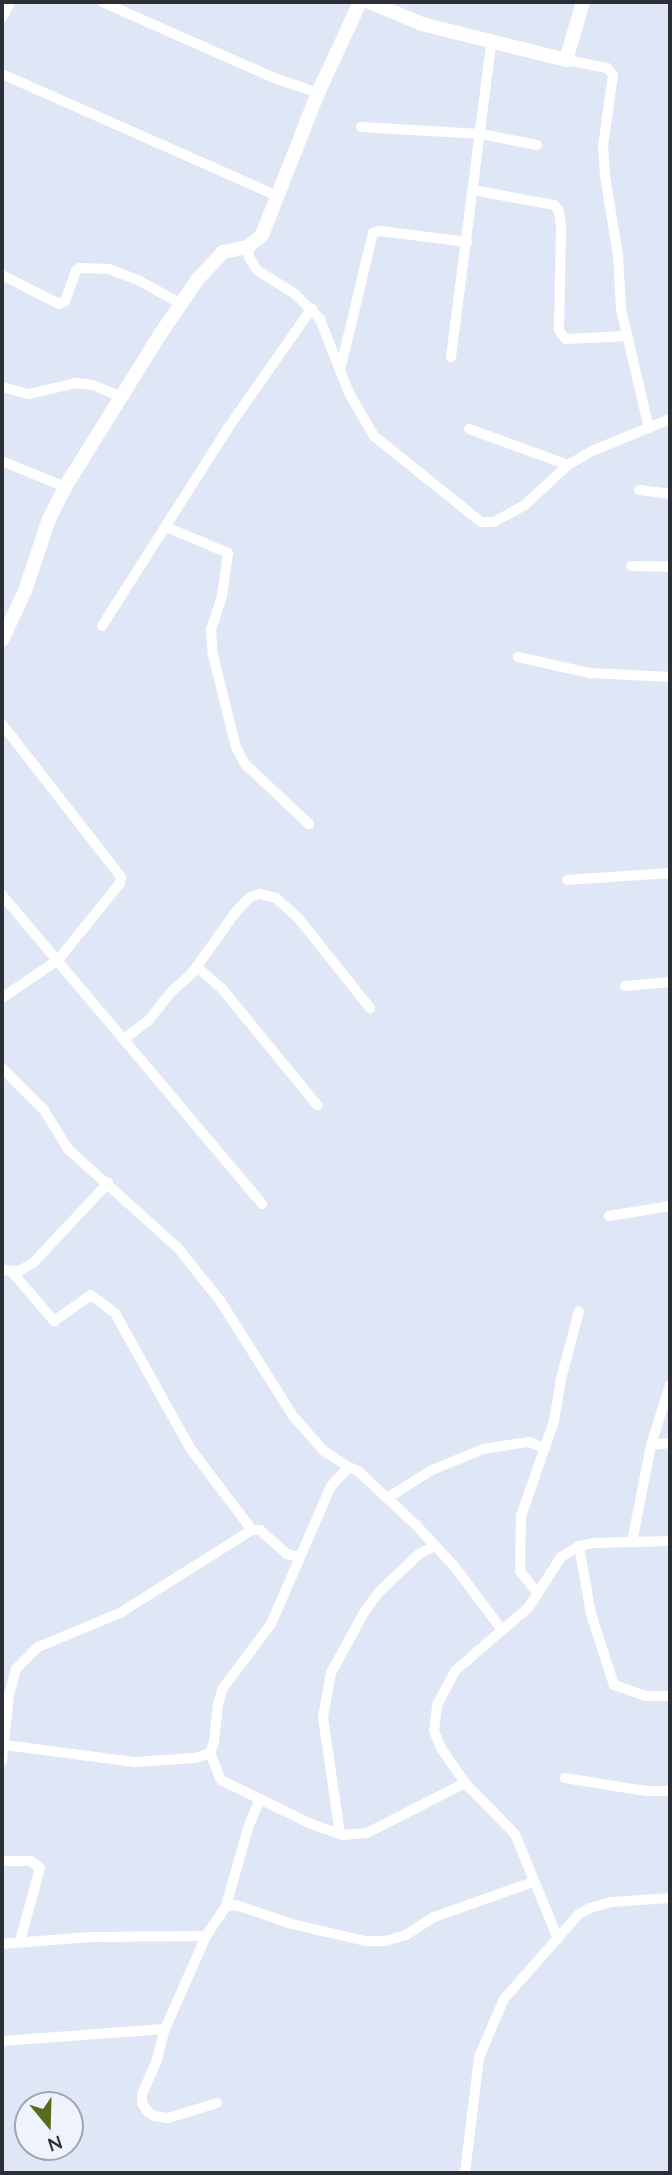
<!DOCTYPE html>
<style>
body{margin:0}
#map{position:relative;width:672px;height:2175px;overflow:hidden;background:#dfe6f6;font-family:Quicksand,sans-serif}
div>[style]{position:absolute}
.street>*{height:10px;margin:-5px;padding:0 5px;transform-origin:5px;border-radius:5px;background:#fff}
.secondary>*{height:14px;margin:-7px;padding:0 7px;transform-origin:7px;border-radius:7px;background:#fff}
span{translate:-50% -50%;white-space:nowrap;text-align:center;line-height:1.15;-webkit-text-stroke:5px #eff3fd;paint-order:stroke}
.frame{position:absolute;inset:0;border:4px solid #2c2f35;pointer-events:none}
.north{position:absolute;left:14px;top:2091px;width:70px;height:70px;box-sizing:border-box;background:#eff3fd;border:2px solid #a1a5ad;border-radius:50%;rotate:161deg;font-size:19px;font-weight:700;line-height:28px;text-align:center;color:#2c2f35}
.north::after{content:'';display:block;margin:auto;width:24px;height:32px;background:#556c1d;clip-path:polygon(50% 0,100% 100%,50% 72%,0 100%)}
</style>
<div id="map">
<div class="street">
<div style="left:102px;top:2px;width:186px;rotate:23.8deg"></div>
<div style="left:272px;top:77px;width:49px;rotate:19.2deg"></div>
<div style="left:2px;top:18px;width:18px;rotate:-63deg"></div>
<div style="left:566px;top:60px;width:42px;rotate:11deg"></div>
<div style="left:607px;top:68px;width:9px;rotate:49deg"></div>
<div style="left:613px;top:75px;width:72px;rotate:98deg"></div>
<div style="left:603px;top:146px;width:30px;rotate:86deg"></div>
<div style="left:605px;top:176px;width:80px;rotate:80.7deg"></div>
<div style="left:618px;top:255px;width:54px;rotate:86.8deg"></div>
<div style="left:621px;top:309px;width:122px;rotate:76.8deg"></div>
<div style="left:2px;top:74px;width:301px;rotate:23.9deg"></div>
<div style="left:361px;top:127px;width:120px;rotate:3.3deg"></div>
<div style="left:481px;top:134px;width:57px;rotate:11.1deg"></div>
<div style="left:473px;top:190px;width:82px;rotate:10.5deg"></div>
<div style="left:554px;top:205px;width:8px;rotate:50deg"></div>
<div style="left:559px;top:211px;width:16px;rotate:83deg"></div>
<div style="left:561px;top:227px;width:103px;rotate:91.1deg"></div>
<div style="left:559px;top:330px;width:6px;rotate:59deg"></div>
<div style="left:562px;top:335px;width:6px;rotate:45deg"></div>
<div style="left:566px;top:339px;width:61px;rotate:-2.8deg"></div>
<div style="left:248px;top:247px;width:10px;rotate:84deg"></div>
<div style="left:249px;top:257px;width:15px;rotate:58deg"></div>
<div style="left:257px;top:270px;width:45px;rotate:32.3deg"></div>
<div style="left:295px;top:294px;width:35px;rotate:45deg"></div>
<div style="left:320px;top:319px;width:79px;rotate:68.6deg"></div>
<div style="left:349px;top:393px;width:50px;rotate:59.8deg"></div>
<div style="left:374px;top:436px;width:137px;rotate:38.8deg"></div>
<div style="left:481px;top:522px;width:13px"></div>
<div style="left:494px;top:522px;width:37px;rotate:-29deg"></div>
<div style="left:526px;top:504px;width:57px;rotate:-42.9deg"></div>
<div style="left:568px;top:465px;width:28px;rotate:-30deg"></div>
<div style="left:592px;top:451px;width:84px;rotate:-22.3deg"></div>
<div style="left:2px;top:275px;width:64px;rotate:27deg"></div>
<div style="left:59px;top:304px;width:7px;rotate:-27deg"></div>
<div style="left:65px;top:301px;width:32px;rotate:-70deg"></div>
<div style="left:76px;top:271px;width:5px;rotate:-37deg"></div>
<div style="left:80px;top:268px;width:29px;rotate:2deg"></div>
<div style="left:109px;top:269px;width:31px;rotate:21deg"></div>
<div style="left:138px;top:280px;width:49px;rotate:29.2deg"></div>
<div style="left:451px;top:357px;width:316px;rotate:-82.7deg"></div>
<div style="left:341px;top:366px;width:137px;rotate:-76.5deg"></div>
<div style="left:373px;top:233px;width:7px;rotate:-16deg"></div>
<div style="left:380px;top:231px;width:88px;rotate:7.2deg"></div>
<div style="left:2px;top:387px;width:28px;rotate:15deg"></div>
<div style="left:29px;top:394px;width:48px;rotate:-13.2deg"></div>
<div style="left:76px;top:383px;width:17px;rotate:7deg"></div>
<div style="left:93px;top:385px;width:30px;rotate:23deg"></div>
<div style="left:469px;top:429px;width:105px;rotate:20deg"></div>
<div style="left:2px;top:461px;width:68px;rotate:22.4deg"></div>
<div style="left:639px;top:490px;width:31px;rotate:7deg"></div>
<div style="left:166px;top:527px;width:67px;rotate:22.8deg"></div>
<div style="left:228px;top:553px;width:43px;rotate:97.9deg"></div>
<div style="left:222px;top:596px;width:35px;rotate:108deg"></div>
<div style="left:211px;top:629px;width:26px;rotate:86deg"></div>
<div style="left:213px;top:655px;width:95px;rotate:76deg"></div>
<div style="left:236px;top:747px;width:19px;rotate:62deg"></div>
<div style="left:245px;top:764px;width:88px;rotate:43.2deg"></div>
<div style="left:631px;top:566px;width:39px;rotate:1deg"></div>
<div style="left:102px;top:626px;width:235px;rotate:-57.5deg"></div>
<div style="left:228px;top:428px;width:146px;rotate:-55deg"></div>
<div style="left:518px;top:657px;width:74px;rotate:12.5deg"></div>
<div style="left:590px;top:673px;width:80px;rotate:2.9deg"></div>
<div style="left:2px;top:724px;width:194px;rotate:52.1deg"></div>
<div style="left:121px;top:877px;width:6px;rotate:99deg"></div>
<div style="left:120px;top:883px;width:99px;rotate:128.8deg"></div>
<div style="left:58px;top:960px;width:68px;rotate:145.8deg"></div>
<div style="left:567px;top:880px;width:103px;rotate:-3.9deg"></div>
<div style="left:2px;top:895px;width:404px;rotate:49.9deg"></div>
<div style="left:197px;top:967px;width:35px;rotate:41deg"></div>
<div style="left:223px;top:990px;width:149px;rotate:50.7deg"></div>
<div style="left:625px;top:986px;width:45px;rotate:-5.1deg"></div>
<div style="left:124px;top:1039px;width:31px;rotate:-37deg"></div>
<div style="left:149px;top:1020px;width:34px;rotate:-52deg"></div>
<div style="left:170px;top:993px;width:30px;rotate:-42deg"></div>
<div style="left:192px;top:973px;width:74px;rotate:-54.4deg"></div>
<div style="left:235px;top:913px;width:22px;rotate:-47deg"></div>
<div style="left:250px;top:897px;width:10px;rotate:-17deg"></div>
<div style="left:260px;top:894px;width:16px;rotate:14deg"></div>
<div style="left:276px;top:898px;width:31px;rotate:42deg"></div>
<div style="left:299px;top:919px;width:114px;rotate:51.4deg"></div>
<div style="left:2px;top:1068px;width:59px;rotate:45deg"></div>
<div style="left:44px;top:1110px;width:46px;rotate:58.4deg"></div>
<div style="left:68px;top:1149px;width:147px;rotate:42deg"></div>
<div style="left:177px;top:1247px;width:70px;rotate:51.3deg"></div>
<div style="left:221px;top:1302px;width:135px;rotate:57.7deg"></div>
<div style="left:293px;top:1416px;width:47px;rotate:48.5deg"></div>
<div style="left:324px;top:1451px;width:30px;rotate:33deg"></div>
<div style="left:609px;top:1216px;width:62px;rotate:-9.3deg"></div>
<div style="left:2px;top:1270px;width:17px;rotate:3deg"></div>
<div style="left:19px;top:1271px;width:16px;rotate:-30deg"></div>
<div style="left:33px;top:1263px;width:110px;rotate:-46.8deg"></div>
<div style="left:12px;top:1272px;width:65px;rotate:49.4deg"></div>
<div style="left:54px;top:1321px;width:45px;rotate:-35.1deg"></div>
<div style="left:91px;top:1295px;width:30px;rotate:37deg"></div>
<div style="left:115px;top:1313px;width:154px;rotate:60.9deg"></div>
<div style="left:190px;top:1448px;width:103px;rotate:52.9deg"></div>
<div style="left:651px;top:1445px;width:19px;rotate:-6deg"></div>
<div style="left:387px;top:1498px;width:53px;rotate:-31.9deg"></div>
<div style="left:432px;top:1470px;width:55px;rotate:-22.4deg"></div>
<div style="left:483px;top:1449px;width:47px;rotate:-8.7deg"></div>
<div style="left:529px;top:1442px;width:17px;rotate:21deg"></div>
<div style="left:632px;top:1542px;width:99px;rotate:-78.9deg"></div>
<div style="left:651px;top:1445px;width:63px;rotate:-72.4deg"></div>
<div style="left:579px;top:1546px;width:69px;rotate:80deg"></div>
<div style="left:591px;top:1614px;width:75px;rotate:72.1deg"></div>
<div style="left:614px;top:1685px;width:34px;rotate:19deg"></div>
<div style="left:646px;top:1696px;width:24px"></div>
<div style="left:538px;top:1594px;width:29px;rotate:-128deg"></div>
<div style="left:520px;top:1571px;width:55px;rotate:-89deg"></div>
<div style="left:521px;top:1516px;width:101px;rotate:-70.8deg"></div>
<div style="left:554px;top:1421px;width:43px;rotate:-80.5deg"></div>
<div style="left:561px;top:1379px;width:70px;rotate:-75.2deg"></div>
<div style="left:5px;top:1745px;width:131px;rotate:7.5deg"></div>
<div style="left:135px;top:1762px;width:60px;rotate:-3.8deg"></div>
<div style="left:195px;top:1758px;width:16px;rotate:-18deg"></div>
<div style="left:210px;top:1753px;width:12px;rotate:-70deg"></div>
<div style="left:214px;top:1742px;width:38px;rotate:-84deg"></div>
<div style="left:218px;top:1704px;width:17px;rotate:-73deg"></div>
<div style="left:223px;top:1688px;width:80px;rotate:-53.1deg"></div>
<div style="left:271px;top:1624px;width:150px;rotate:-66.5deg"></div>
<div style="left:331px;top:1486px;width:26px;rotate:-47deg"></div>
<div style="left:349px;top:1467px;width:10px;rotate:24deg"></div>
<div style="left:358px;top:1471px;width:81px;rotate:43deg"></div>
<div style="left:417px;top:1526px;width:54px;rotate:47.2deg"></div>
<div style="left:454px;top:1566px;width:80px;rotate:53.1deg"></div>
<div style="left:210px;top:1753px;width:29px;rotate:68deg"></div>
<div style="left:221px;top:1780px;width:100px;rotate:26.1deg"></div>
<div style="left:311px;top:1824px;width:34px;rotate:19deg"></div>
<div style="left:343px;top:1835px;width:24px;rotate:-5deg"></div>
<div style="left:367px;top:1833px;width:110px;rotate:-27deg"></div>
<div style="left:2px;top:1761px;width:66px;rotate:-83.9deg"></div>
<div style="left:9px;top:1695px;width:27px;rotate:-75deg"></div>
<div style="left:16px;top:1669px;width:31px;rotate:-45deg"></div>
<div style="left:38px;top:1647px;width:89px;rotate:-22.5deg"></div>
<div style="left:120px;top:1613px;width:156px;rotate:-32.2deg"></div>
<div style="left:252px;top:1530px;width:8px"></div>
<div style="left:260px;top:1530px;width:36px;rotate:42deg"></div>
<div style="left:287px;top:1554px;width:12px;rotate:14deg"></div>
<div style="left:565px;top:1778px;width:82px;rotate:9.1deg"></div>
<div style="left:646px;top:1791px;width:24px"></div>
<div style="left:340px;top:1834px;width:118px;rotate:-98.3deg"></div>
<div style="left:323px;top:1717px;width:45px;rotate:-79.7deg"></div>
<div style="left:331px;top:1673px;width:71px;rotate:-61.3deg"></div>
<div style="left:365px;top:1611px;width:24px;rotate:-54deg"></div>
<div style="left:379px;top:1592px;width:55px;rotate:-43.5deg"></div>
<div style="left:419px;top:1554px;width:18px;rotate:-27deg"></div>
<div style="left:2px;top:1861px;width:29px"></div>
<div style="left:31px;top:1861px;width:11px;rotate:38deg"></div>
<div style="left:40px;top:1868px;width:76px;rotate:105.3deg"></div>
<div style="left:226px;top:1906px;width:10px;rotate:-6deg"></div>
<div style="left:236px;top:1905px;width:59px;rotate:18.7deg"></div>
<div style="left:292px;top:1924px;width:75px;rotate:13.1deg"></div>
<div style="left:365px;top:1941px;width:20px"></div>
<div style="left:385px;top:1941px;width:22px;rotate:-16deg"></div>
<div style="left:406px;top:1935px;width:33px;rotate:-33deg"></div>
<div style="left:434px;top:1917px;width:105px;rotate:-19.5deg"></div>
<div style="left:558px;top:1939px;width:113px;rotate:-112.3deg"></div>
<div style="left:515px;top:1834px;width:71px;rotate:-134.4deg"></div>
<div style="left:465px;top:1783px;width:42px;rotate:-124.4deg"></div>
<div style="left:441px;top:1748px;width:18px;rotate:-112deg"></div>
<div style="left:434px;top:1731px;width:26px;rotate:-83deg"></div>
<div style="left:437px;top:1705px;width:40px;rotate:-62deg"></div>
<div style="left:456px;top:1670px;width:96px;rotate:-40.8deg"></div>
<div style="left:529px;top:1607px;width:59px;rotate:-57.4deg"></div>
<div style="left:561px;top:1557px;width:21px;rotate:-31deg"></div>
<div style="left:579px;top:1546px;width:15px;rotate:-11deg"></div>
<div style="left:594px;top:1543px;width:76px;rotate:-1.5deg"></div>
<div style="left:2px;top:1944px;width:88px;rotate:-4.5deg"></div>
<div style="left:90px;top:1937px;width:116px;rotate:-0.5deg"></div>
<div style="left:2px;top:2041px;width:163px;rotate:-4.2deg"></div>
<div style="left:217px;top:2103px;width:51px;rotate:163deg"></div>
<div style="left:168px;top:2118px;width:14px;rotate:-172deg"></div>
<div style="left:154px;top:2116px;width:9px;rotate:-144deg"></div>
<div style="left:147px;top:2111px;width:9px;rotate:-122deg"></div>
<div style="left:142px;top:2103px;width:9px;rotate:-90deg"></div>
<div style="left:142px;top:2094px;width:37px;rotate:-66deg"></div>
<div style="left:157px;top:2060px;width:32px;rotate:-76deg"></div>
<div style="left:165px;top:2029px;width:102px;rotate:-66.2deg"></div>
<div style="left:206px;top:1936px;width:36px;rotate:-56deg"></div>
<div style="left:226px;top:1906px;width:81px;rotate:-74.2deg"></div>
<div style="left:248px;top:1828px;width:31px;rotate:-68deg"></div>
<div style="left:465px;top:2173px;width:117px;rotate:-83.1deg"></div>
<div style="left:479px;top:2057px;width:63px;rotate:-66.7deg"></div>
<div style="left:504px;top:1999px;width:113px;rotate:-48.6deg"></div>
<div style="left:579px;top:1914px;width:13px;rotate:-29deg"></div>
<div style="left:590px;top:1908px;width:22px;rotate:-16deg"></div>
<div style="left:611px;top:1902px;width:59px;rotate:-3.9deg"></div>
</div>
<div class="secondary">
<div style="left:369px;top:2px;width:57px;rotate:22.5deg"></div>
<div style="left:422px;top:24px;width:148px;rotate:14deg"></div>
<div style="left:566px;top:60px;width:60px;rotate:-73.7deg"></div>
<div style="left:2px;top:640px;width:54px;rotate:-64.9deg"></div>
<div style="left:25px;top:591px;width:76px;rotate:-71.6deg"></div>
<div style="left:49px;top:519px;width:36px;rotate:-63deg"></div>
<div style="left:65px;top:487px;width:181px;rotate:-58.1deg"></div>
<div style="left:161px;top:333px;width:64px;rotate:-55.8deg"></div>
<div style="left:197px;top:280px;width:38px;rotate:-47deg"></div>
<div style="left:223px;top:252px;width:25px;rotate:-11deg"></div>
<div style="left:248px;top:247px;width:18px;rotate:-41deg"></div>
<div style="left:262px;top:235px;width:153px;rotate:-68.5deg"></div>
<div style="left:318px;top:93px;width:100px;rotate:-65.2deg"></div>
</div>
<div class="frame"></div>
<div class="north">N</div>
</div>
